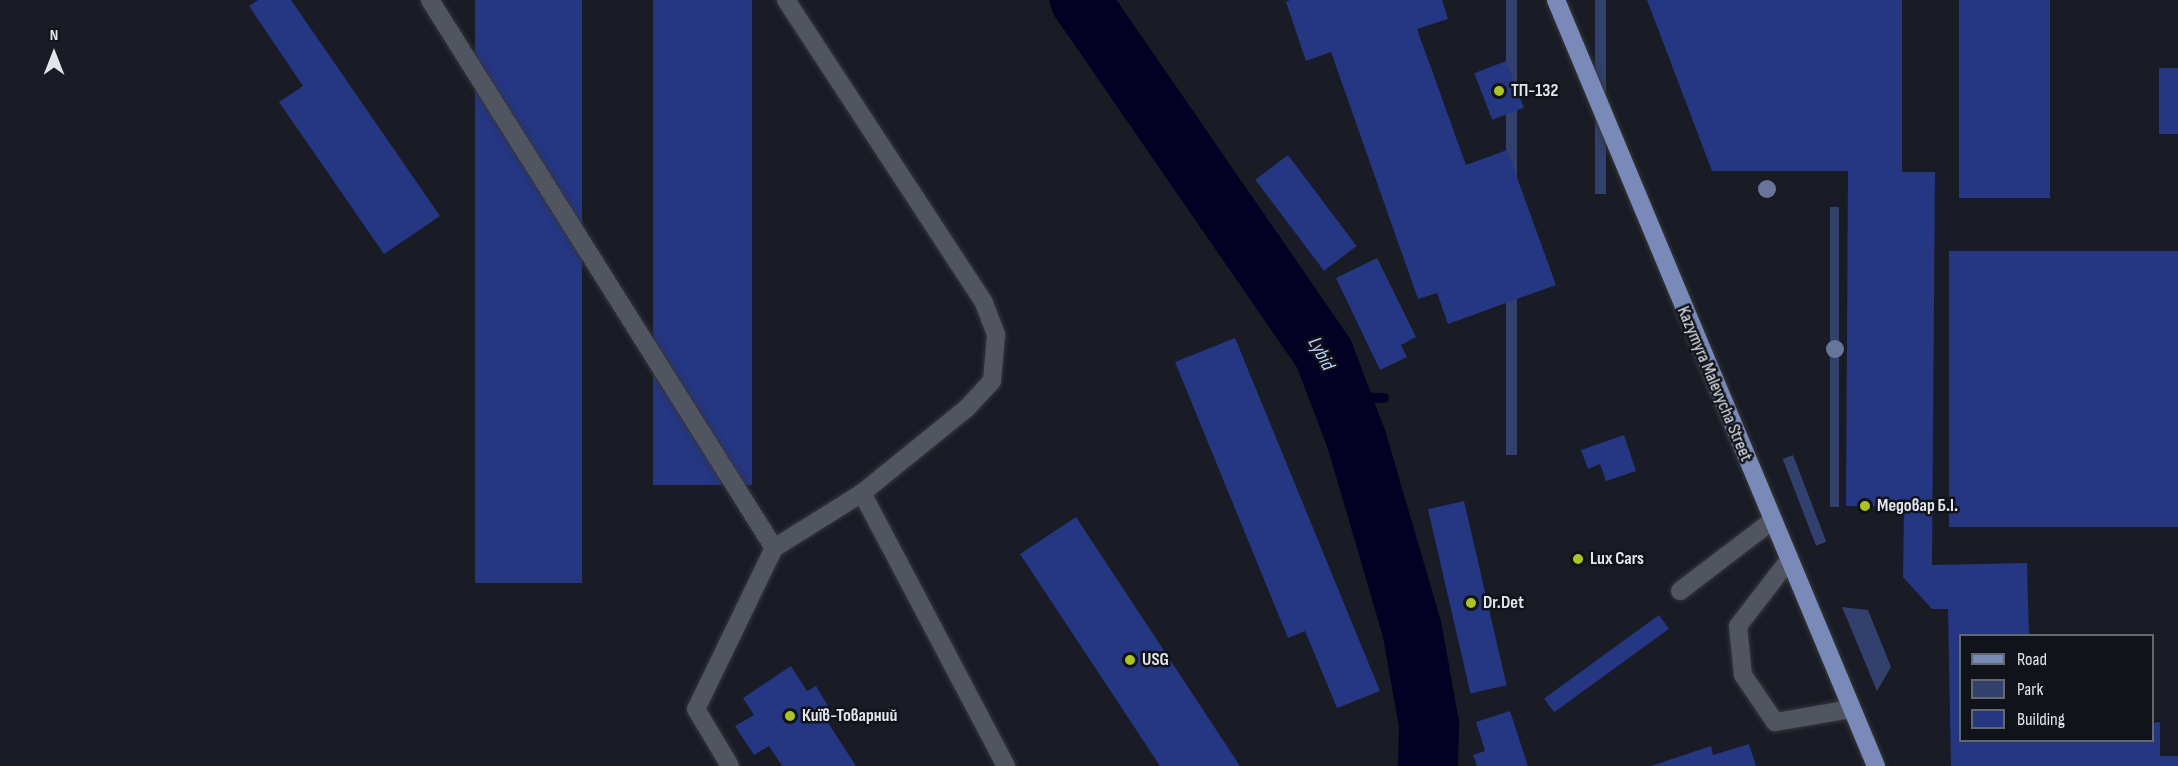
<!DOCTYPE html>
<meta charset="utf-8">
<style>
body{margin:0}
#map{position:relative;width:2178px;height:766px;overflow:hidden;background:#191c24;font-family:"Sofia Sans Condensed",sans-serif}
div>[style]{position:absolute}
.green>*{inset:0;background:#32406e;transform-origin:0 0}
.stream>*{height:10px;margin:-5px;padding:0 5px;transform-origin:5px;border-radius:5px;background:#020124}
.river>*{height:60px;margin:-30px;padding:0 30px;transform-origin:30px;border-radius:30px;background:#020124}
.building>*{inset:0;background:#253682;transform-origin:0 0}
.roads{filter:drop-shadow(0 0 2px #35373d) drop-shadow(0 0 2px #35373d)}
.minor>*{height:18px;margin:-9px;padding:0 9px;transform-origin:9px;border-radius:9px;background:#51555f}
.major>*{height:18px;margin:-9px;padding:0 9px;transform-origin:9px;border-radius:9px;background:#7989b8}
.trees>*{width:18px;height:18px;margin:-9px;border-radius:50%;background:#67759b}
.dots>*{width:16px;height:16px;translate:-50% -50%;box-sizing:border-box;border:3px solid #10131a;border-radius:50%}
span{translate:-50% -50%;white-space:nowrap;text-align:center;line-height:1.15;-webkit-text-stroke:5px #10131a;paint-order:stroke}
.poi-label{font-size:18px;color:#e1e4e9;font-weight:700}
.left{translate:0 -50%;text-align:left}
.street-label{font-size:18px;color:#e1e4e9}
.water-label{font-size:20px;color:#bdcdf9;font-style:italic}
.legend{position:absolute;left:1959px;top:634px;width:195px;height:108px;box-sizing:border-box;background:#10131a;border:2px solid #64676d;margin:0;padding:8px 10px;list-style:none;font-size:18px;color:#e1e4e9}
.legend li{display:flex;align-items:center;gap:12px;height:30px}
.legend b{width:30px;border:2px solid #64676d}
.north{position:absolute;left:24px;top:24px;width:60px;height:60px;-webkit-text-stroke:4px #10131a;paint-order:stroke;rotate:0deg;font-size:16px;font-weight:700;line-height:24px;text-align:center;color:#e1e4e9}
.north::after{content:'';display:block;margin:auto;width:21px;height:27px;background:#e1e4e9;clip-path:polygon(50% 0,100% 100%,50% 72%,0 100%)}
</style>
<div id="map">
<div class="green">
<div style="left:1506px;top:0;width:11px;height:455px"></div>
<div style="left:1595px;top:0;width:11px;height:194px"></div>
<div style="left:1830px;top:207px;width:9px;height:300px"></div>
<div style="left:1793px;top:455px;width:93px;height:11px;rotate:69deg"></div>
<div style="clip-path:polygon(1842px 607px,1868px 610px,1891px 667px,1877px 691px)"></div>
</div>
<div class="stream">
<div style="left:1342px;top:397px;width:42px;rotate:1.4deg"></div>
</div>
<div class="river">
<div style="left:1080px;top:0;width:430px;rotate:55.4deg"></div>
<div style="left:1324px;top:354px;width:93px;rotate:69.2deg"></div>
<div style="left:1357px;top:441px;width:196px;rotate:73.7deg"></div>
<div style="left:1412px;top:629px;width:97px;rotate:79.9deg"></div>
<div style="left:1429px;top:724px;width:42px;rotate:91.4deg"></div>
</div>
<div class="building">
<div style="clip-path:polygon(258px 0,291px 0,440px 216px,384px 254px,279px 102px,303px 86px,249px 6px)"></div>
<div style="left:475px;top:0;width:107px;height:583px"></div>
<div style="left:653px;top:0;width:99px;height:485px"></div>
<div style="clip-path:polygon(1290px 0,1442px 0,1448px 19px,1417px 29px,1466px 165px,1507px 150px,1556px 285px,1448px 324px,1437px 293px,1418px 299px,1331px 52px,1306px 61px,1286px 2px)"></div>
<div style="clip-path:polygon(1647px 0,1902px 0,1902px 172px,1935px 172px,1932px 565px,2027px 563px,2029px 636px,1960px 636px,1960px 740px,2152px 740px,2152px 723px,2160px 722px,2160px 756px,2178px 756px,2178px 766px,1951px 766px,1948px 609px,1932px 609px,1903px 577px,1904px 507px,1846px 506px,1848px 171px,1712px 171px)"></div>
<div style="left:1959px;top:0;width:91px;height:198px"></div>
<div style="left:1506px;top:61px;width:50px;height:34px;rotate:69deg"></div>
<div style="left:2159px;top:68px;width:19px;height:66px"></div>
<div style="left:1288px;top:155px;width:114px;height:41px;rotate:53deg"></div>
<div style="left:1949px;top:251px;width:229px;height:276px"></div>
<div style="clip-path:polygon(1377px 258px,1416px 337px,1401px 345px,1407px 357px,1380px 370px,1336px 278px)"></div>
<div style="clip-path:polygon(1235px 338px,1380px 691px,1337px 708px,1305px 631px,1288px 638px,1175px 362px)"></div>
<div style="clip-path:polygon(1624px 435px,1636px 471px,1606px 481px,1600px 464px,1588px 469px,1581px 450px)"></div>
<div style="left:1464px;top:501px;width:189px;height:37px;rotate:77deg"></div>
<div style="clip-path:polygon(1076px 517px,1240px 766px,1160px 766px,1020px 554px)"></div>
<div style="left:1659px;top:615px;width:17px;height:142px;rotate:54deg"></div>
<div style="clip-path:polygon(791px 666px,807px 691px,816px 686px,833px 714px,825px 718px,856px 766px,782px 766px,769px 746px,754px 755px,735px 726px,754px 715px,743px 698px)"></div>
<div style="clip-path:polygon(1510px 711px,1528px 766px,1477px 766px,1473px 755px,1485px 751px,1476px 722px)"></div>
<div style="clip-path:polygon(1749px 744px,1756px 766px,1651px 766px,1711px 746px,1713px 755px)"></div>
</div>
<div class="roads">
<div class="minor">
<div style="left:430px;top:0;width:647px;rotate:57.88deg"></div>
<div style="left:774px;top:548px;width:179px;rotate:115.8deg"></div>
<div style="left:696px;top:709px;width:66px;rotate:59.2deg"></div>
<div style="left:786px;top:0;width:362px;rotate:56.8deg"></div>
<div style="left:984px;top:303px;width:34px;rotate:69deg"></div>
<div style="left:996px;top:335px;width:46px;rotate:95deg"></div>
<div style="left:992px;top:381px;width:37px;rotate:133deg"></div>
<div style="left:967px;top:408px;width:135px;rotate:141deg"></div>
<div style="left:774px;top:548px;width:104px;rotate:-32deg"></div>
<div style="left:862px;top:493px;width:309px;rotate:62.2deg"></div>
<div style="left:1789px;top:560px;width:83px;rotate:127.7deg"></div>
<div style="left:1738px;top:626px;width:49px;rotate:84.2deg"></div>
<div style="left:1743px;top:675px;width:57px;rotate:55.8deg"></div>
<div style="left:1775px;top:722px;width:78px;rotate:-9.6deg"></div>
<div style="left:1680px;top:591px;width:116px;rotate:-37.3deg"></div>
</div>
<div class="major">
<div style="left:1556px;top:0;width:830px;rotate:67.33deg"></div>
</div>
</div>
<div class="trees">
<div style="left:1767px;top:189px"></div>
<div style="left:1835px;top:349px"></div>
</div>
<div class="dots">
<div style="left:1499px;top:91px;background:#abc615"></div>
<div style="left:1865px;top:506px;background:#abc615"></div>
<div style="left:1578px;top:559px;background:#abc615"></div>
<div style="left:1471px;top:603px;background:#abc615"></div>
<div style="left:1130px;top:660px;background:#abc615"></div>
<div style="left:790px;top:716px;background:#abc615"></div>
</div>
<div class="poi-label">
<span class="left" style="left:1511px;top:91px">ТП-132</span>
<span class="left" style="left:1877px;top:506px">Медовар Б.І.</span>
<span class="left" style="left:1590px;top:559px">Lux Cars</span>
<span class="left" style="left:1483px;top:603px">Dr.Det</span>
<span class="left" style="left:1142px;top:660px">USG</span>
<span class="left" style="left:802px;top:716px">Київ-Товарний</span>
</div>
<div class="street-label">
<span style="left:1714px;top:384px;rotate:67deg">Kazymyra Malevycha Street</span>
</div>
<div class="water-label">
<span style="left:1321px;top:354px;rotate:62deg">Lybid</span>
</div>
<ul class="legend">
<li><b style="height:8px;background:#7989b8"></b>Road</li>
<li><b style="height:16px;background:#32406e"></b>Park</li>
<li><b style="height:16px;background:#253682"></b>Building</li>
</ul>
<div class="north">N</div>
</div>
